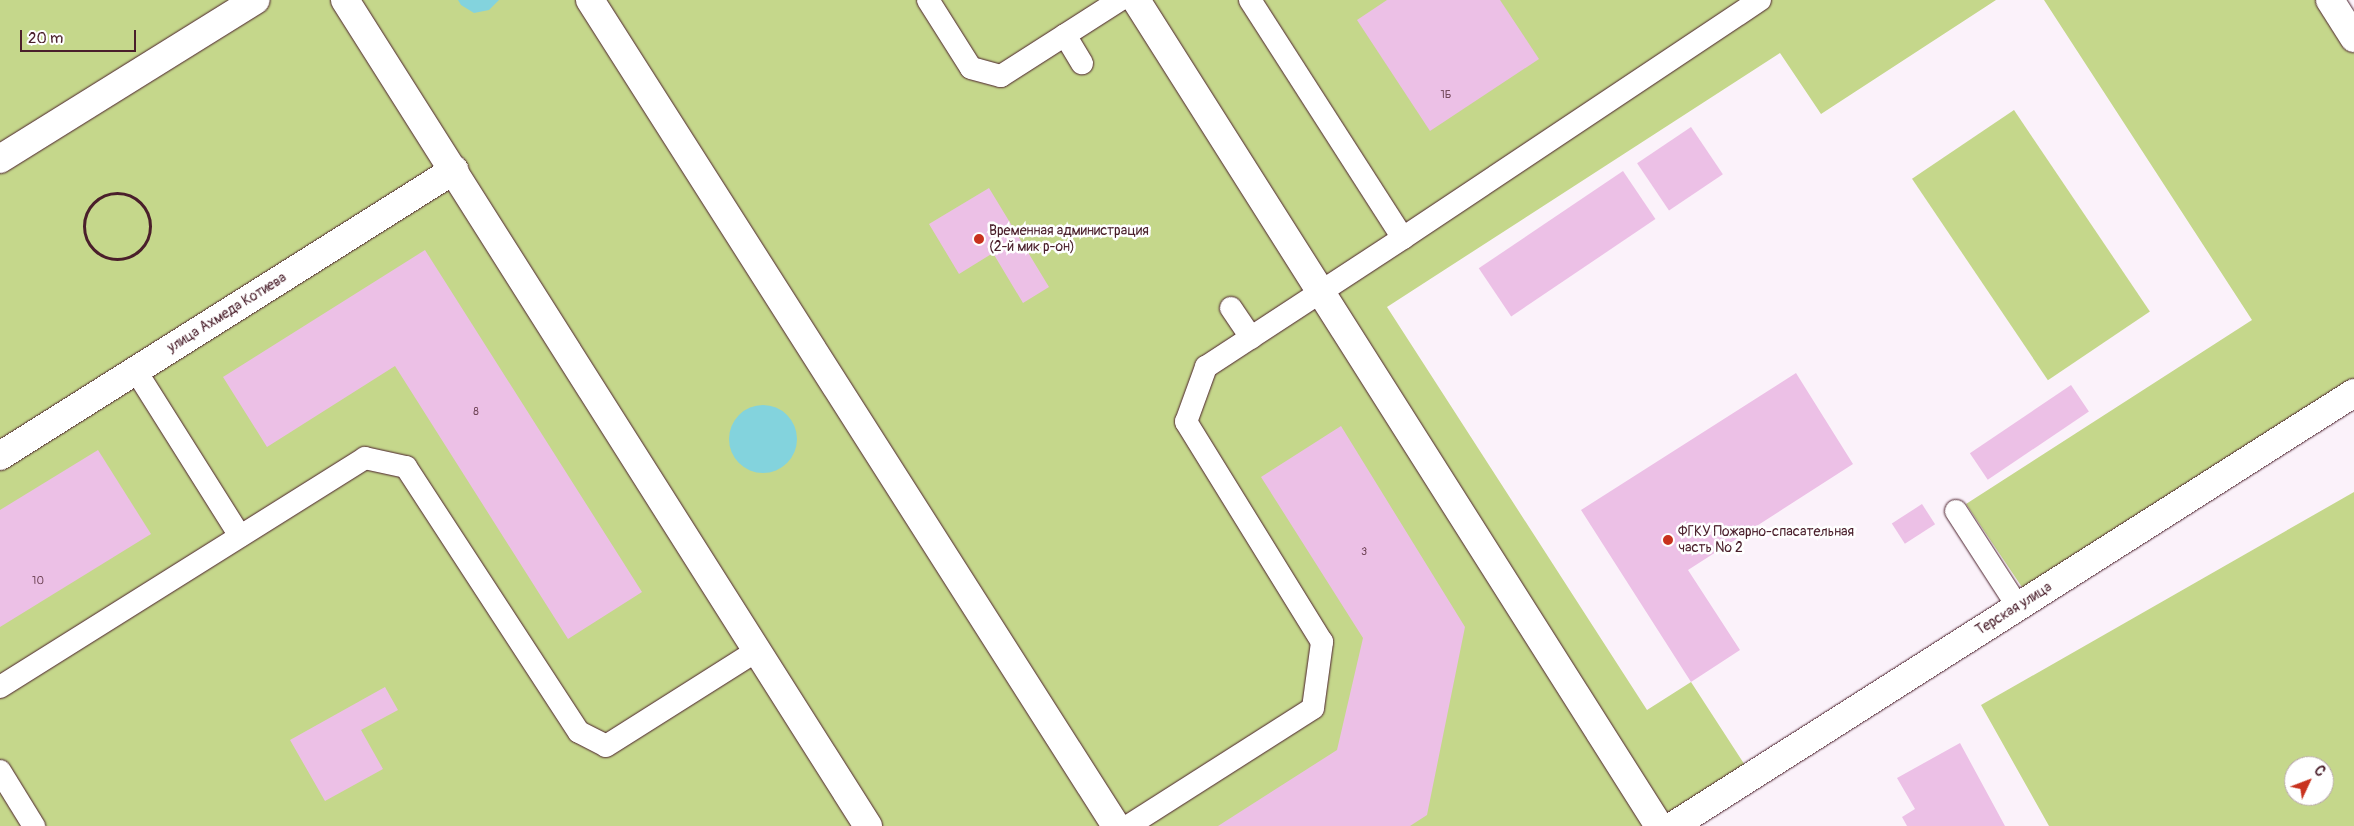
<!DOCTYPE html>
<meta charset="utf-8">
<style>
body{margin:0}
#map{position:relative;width:2354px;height:826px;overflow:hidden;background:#fbf2fa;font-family:Pangolin,sans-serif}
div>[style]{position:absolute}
.green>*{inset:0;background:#c5d78b;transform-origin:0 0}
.water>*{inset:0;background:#83d3dd}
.round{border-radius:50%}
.building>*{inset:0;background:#ecc0e6;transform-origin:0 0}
.path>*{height:3px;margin-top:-1.5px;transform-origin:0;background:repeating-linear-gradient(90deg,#4a1f2b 0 5px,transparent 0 9px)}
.path>.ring{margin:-1.5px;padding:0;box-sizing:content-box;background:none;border:3px solid #4a1f2b;border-radius:50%}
.roads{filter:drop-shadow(0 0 1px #4a1f2b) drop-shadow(0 0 1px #4a1f2b)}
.lane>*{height:22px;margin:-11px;padding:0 11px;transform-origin:11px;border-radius:11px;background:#fff}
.street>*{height:28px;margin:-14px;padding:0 14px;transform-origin:14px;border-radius:14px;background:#fff}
.secondary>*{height:28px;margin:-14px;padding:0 14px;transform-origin:14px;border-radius:14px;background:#fff}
.dots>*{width:14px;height:14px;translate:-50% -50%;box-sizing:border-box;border:2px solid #fff;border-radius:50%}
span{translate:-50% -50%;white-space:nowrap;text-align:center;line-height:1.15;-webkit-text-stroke:5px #fff;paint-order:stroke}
.number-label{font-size:11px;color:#72475a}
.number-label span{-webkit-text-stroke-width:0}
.poi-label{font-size:14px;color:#4a1f2b}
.left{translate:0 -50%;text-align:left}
.street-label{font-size:14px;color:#4a1f2b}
.north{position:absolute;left:2284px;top:756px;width:50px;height:50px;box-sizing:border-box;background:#fff;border:1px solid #b7a5aa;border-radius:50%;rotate:47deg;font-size:14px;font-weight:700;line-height:20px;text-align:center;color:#4a1f2b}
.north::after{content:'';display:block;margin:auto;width:18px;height:22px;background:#c8321e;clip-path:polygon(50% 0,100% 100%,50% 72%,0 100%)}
.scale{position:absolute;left:20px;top:30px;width:116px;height:22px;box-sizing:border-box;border:2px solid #4a1f2b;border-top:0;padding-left:6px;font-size:15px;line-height:18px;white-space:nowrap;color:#4a1f2b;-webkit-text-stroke:4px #fff;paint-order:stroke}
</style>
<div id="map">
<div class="green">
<div style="clip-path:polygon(0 0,1996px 0,1821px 114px,1780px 53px,1387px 307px,1647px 710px,1691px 682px,1752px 776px,1673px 826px,0 826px)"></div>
<div style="clip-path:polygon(2044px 0,2330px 0,2354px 38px,2354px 393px,2030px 599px,1966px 504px,2252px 320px)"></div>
<div style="left:2014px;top:110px;width:243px;height:123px;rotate:56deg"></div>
<div style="clip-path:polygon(evenodd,2354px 492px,2354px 826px,2049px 826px,1981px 705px,2354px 492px,2294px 766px,2324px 766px,2324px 796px,2294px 796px,2294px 766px)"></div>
</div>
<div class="water">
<div style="clip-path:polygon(458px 0,499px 0,489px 10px,474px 13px,461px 5px)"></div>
<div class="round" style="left:729px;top:405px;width:68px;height:68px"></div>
</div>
<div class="building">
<div style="clip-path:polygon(1387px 0,1500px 0,1539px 59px,1430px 131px,1357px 20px)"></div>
<div style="left:1691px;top:127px;width:57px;height:65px;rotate:56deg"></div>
<div style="left:1623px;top:171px;width:58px;height:174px;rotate:56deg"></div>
<div style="clip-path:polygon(989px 188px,1049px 287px,1023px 303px,993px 253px,959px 274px,929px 224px)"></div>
<div style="clip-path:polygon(425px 250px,642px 592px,568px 639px,395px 366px,267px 447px,223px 377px)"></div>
<div style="clip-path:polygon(1796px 373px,1853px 464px,1688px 570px,1740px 650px,1691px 682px,1581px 510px)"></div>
<div style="left:2071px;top:385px;width:32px;height:122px;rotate:56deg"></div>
<div style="clip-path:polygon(1341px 426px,1465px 627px,1427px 815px,1410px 826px,1218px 826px,1337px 750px,1363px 638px,1261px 477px)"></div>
<div style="clip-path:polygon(98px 450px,151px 534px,0 627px,0 510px)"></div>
<div style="left:1922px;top:504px;width:24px;height:36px;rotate:57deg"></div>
<div style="clip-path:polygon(385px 687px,398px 710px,361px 730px,383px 769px,325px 801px,290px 740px)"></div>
<div style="clip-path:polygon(1960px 743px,2005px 826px,1907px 826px,1902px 817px,1915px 809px,1897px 778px)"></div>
</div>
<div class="path">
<div class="ring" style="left:84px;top:193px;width:63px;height:63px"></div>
</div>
<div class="roads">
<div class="lane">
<div style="left:928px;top:0;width:80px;rotate:57.7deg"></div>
<div style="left:971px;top:68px;width:31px;rotate:15deg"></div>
<div style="left:1001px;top:76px;width:141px;rotate:-32.6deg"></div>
<div style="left:1250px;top:0;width:283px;rotate:57.3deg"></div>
<div style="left:1403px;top:238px;width:429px;rotate:-33.7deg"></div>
<div style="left:1065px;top:35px;width:33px;rotate:59deg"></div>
<div style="left:1231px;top:308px;width:36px;rotate:56deg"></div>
<div style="left:136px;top:371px;width:195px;rotate:57.8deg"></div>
<div style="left:1956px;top:511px;width:114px;rotate:57.1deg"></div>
<div style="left:0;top:687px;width:431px;rotate:-32.1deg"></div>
<div style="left:365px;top:458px;width:42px;rotate:12.4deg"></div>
<div style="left:406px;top:467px;width:316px;rotate:56.9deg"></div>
<div style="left:579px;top:732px;width:30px;rotate:27deg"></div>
<div style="left:606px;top:746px;width:178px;rotate:-32.3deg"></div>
<div style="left:0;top:771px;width:65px;rotate:58.3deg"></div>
<div style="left:1128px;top:826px;width:219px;rotate:-32.5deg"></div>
<div style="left:1313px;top:708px;width:67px;rotate:-82.2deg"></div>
<div style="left:1322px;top:642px;width:259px;rotate:-121.7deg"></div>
<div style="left:1186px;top:422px;width:59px;rotate:-70deg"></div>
<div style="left:1206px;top:367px;width:235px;rotate:-33.2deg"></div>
</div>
<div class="street">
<div style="left:345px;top:0;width:978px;rotate:57.66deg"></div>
<div style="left:590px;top:0;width:979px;rotate:57.51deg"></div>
<div style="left:1136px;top:0;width:978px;rotate:57.66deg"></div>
<div style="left:0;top:159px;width:301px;rotate:-31.9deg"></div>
<div style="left:0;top:456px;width:537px;rotate:-32.21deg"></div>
</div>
<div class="secondary">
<div style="left:2330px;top:0;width:45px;rotate:57.7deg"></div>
<div style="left:1673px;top:826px;width:807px;rotate:-32.45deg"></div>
</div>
</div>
<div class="dots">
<div style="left:979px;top:239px;background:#c8321e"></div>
<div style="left:1668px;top:540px;background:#c8321e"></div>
</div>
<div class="number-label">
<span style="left:1446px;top:95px">1Б</span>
<span style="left:476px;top:412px">8</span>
<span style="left:1364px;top:552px">3</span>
<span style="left:38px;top:581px">10</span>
</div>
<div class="poi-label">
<span class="left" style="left:989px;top:239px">Временная администрация<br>(2-й мик р-он)</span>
<span class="left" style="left:1678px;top:540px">ФГКУ Пожарно-спасательная<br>часть № 2</span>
</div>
<div class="street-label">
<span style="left:227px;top:313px;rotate:-32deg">улица Ахмеда Котиева</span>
<span style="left:2014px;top:609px;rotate:-32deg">Терская улица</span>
</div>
<div class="north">С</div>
<div class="scale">20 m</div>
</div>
